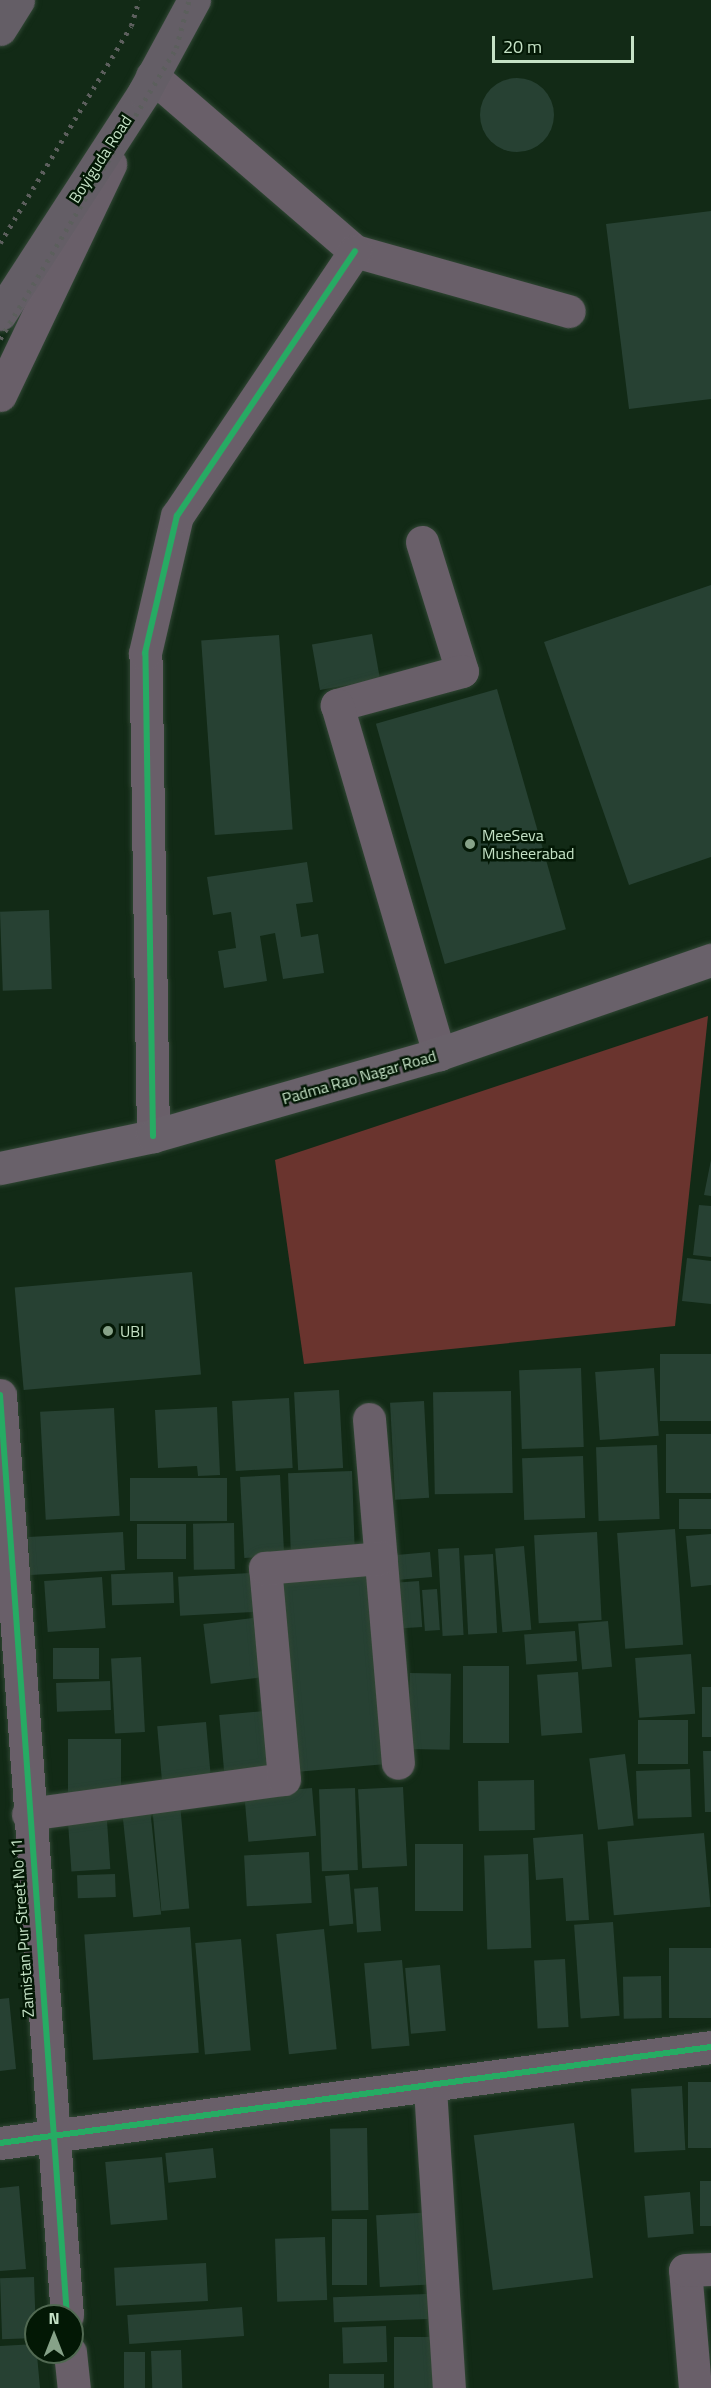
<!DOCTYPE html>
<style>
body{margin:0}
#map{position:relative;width:711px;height:2388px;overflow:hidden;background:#122a16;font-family:"Titillium Web",sans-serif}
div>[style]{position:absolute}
.green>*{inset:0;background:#6a342e}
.building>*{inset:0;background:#274133;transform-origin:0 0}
.round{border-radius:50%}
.roads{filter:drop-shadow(0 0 2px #304634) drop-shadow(0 0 2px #304634)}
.minor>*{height:33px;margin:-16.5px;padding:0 16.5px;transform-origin:16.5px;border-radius:16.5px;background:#695f69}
.tertiary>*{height:33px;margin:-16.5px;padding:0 16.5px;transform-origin:16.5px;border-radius:16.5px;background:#695f69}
.secondary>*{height:33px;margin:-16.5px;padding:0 16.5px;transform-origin:16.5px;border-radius:16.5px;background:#69616a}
.primary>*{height:33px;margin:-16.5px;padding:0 16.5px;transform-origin:16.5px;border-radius:16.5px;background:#645e66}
.rail>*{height:4.5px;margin-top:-2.25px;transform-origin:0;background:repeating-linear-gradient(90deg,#5c5f5d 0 3px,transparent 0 9px)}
.cycleway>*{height:6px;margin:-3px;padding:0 3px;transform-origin:3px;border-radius:3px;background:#26ab63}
.dots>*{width:16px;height:16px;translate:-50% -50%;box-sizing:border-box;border:3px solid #031805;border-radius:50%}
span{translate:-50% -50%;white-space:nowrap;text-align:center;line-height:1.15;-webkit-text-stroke:5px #031805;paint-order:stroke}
.street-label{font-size:16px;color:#c5e2c6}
.poi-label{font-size:16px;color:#c5e2c6}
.left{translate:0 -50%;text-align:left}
.north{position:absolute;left:24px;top:2304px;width:60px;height:60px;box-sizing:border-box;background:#031805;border:2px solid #516952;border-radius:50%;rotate:0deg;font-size:16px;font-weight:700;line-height:24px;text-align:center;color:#c5e2c6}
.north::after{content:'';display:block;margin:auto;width:21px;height:27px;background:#86a288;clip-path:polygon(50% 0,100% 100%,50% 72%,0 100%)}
.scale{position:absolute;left:492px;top:36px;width:142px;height:27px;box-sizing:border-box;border:3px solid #c5e2c6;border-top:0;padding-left:8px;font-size:18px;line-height:21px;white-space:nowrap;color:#c5e2c6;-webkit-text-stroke:4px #031805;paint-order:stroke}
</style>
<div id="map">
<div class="green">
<div style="clip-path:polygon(708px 1016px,675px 1326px,304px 1364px,275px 1160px)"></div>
</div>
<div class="building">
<div class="round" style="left:480px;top:78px;width:74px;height:74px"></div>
<div style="clip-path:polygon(711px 211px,711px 399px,629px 409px,606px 224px)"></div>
<div style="clip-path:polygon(711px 585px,711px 857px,629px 885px,544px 642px)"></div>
<div style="left:372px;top:634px;width:46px;height:61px;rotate:80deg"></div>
<div style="left:279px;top:635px;width:195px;height:78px;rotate:86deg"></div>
<div style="left:497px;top:689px;width:250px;height:126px;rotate:74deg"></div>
<div style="clip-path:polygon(307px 862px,313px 902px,296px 904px,301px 937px,318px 934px,324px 973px,283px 979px,275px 933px,260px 936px,267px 981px,224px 988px,218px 951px,236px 948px,231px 912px,213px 915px,207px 877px)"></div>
<div style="left:49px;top:910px;width:79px;height:49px;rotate:88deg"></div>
<div style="clip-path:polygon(711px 1160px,711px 1196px,704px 1195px)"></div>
<div style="clip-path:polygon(699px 1205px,711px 1206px,711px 1257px,693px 1255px)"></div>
<div style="clip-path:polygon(687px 1258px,711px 1261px,711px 1304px,682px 1301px)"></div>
<div style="left:192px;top:1272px;width:103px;height:178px;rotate:85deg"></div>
<div style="left:711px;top:1354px;width:67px;height:51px;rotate:90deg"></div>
<div style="left:581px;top:1368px;width:79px;height:62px;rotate:88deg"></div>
<div style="left:654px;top:1368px;width:68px;height:59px;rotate:86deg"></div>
<div style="left:339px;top:1390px;width:78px;height:45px;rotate:87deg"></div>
<div style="left:511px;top:1391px;width:102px;height:78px;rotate:89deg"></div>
<div style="left:289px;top:1398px;width:70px;height:57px;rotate:87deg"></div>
<div style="left:424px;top:1401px;width:97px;height:34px;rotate:87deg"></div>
<div style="clip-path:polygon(217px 1407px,220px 1475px,198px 1476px,197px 1466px,158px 1468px,155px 1410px)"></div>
<div style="left:114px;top:1408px;width:108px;height:74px;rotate:87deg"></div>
<div style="left:711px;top:1434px;width:59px;height:45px;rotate:90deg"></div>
<div style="left:657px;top:1445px;width:74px;height:61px;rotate:88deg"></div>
<div style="left:583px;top:1456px;width:62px;height:61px;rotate:88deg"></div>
<div style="left:352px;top:1471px;width:78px;height:64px;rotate:88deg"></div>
<div style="left:280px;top:1475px;width:81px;height:40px;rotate:87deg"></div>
<div style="left:130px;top:1478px;width:97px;height:43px"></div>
<div style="left:711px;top:1499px;width:30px;height:32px;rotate:90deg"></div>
<div style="left:234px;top:1523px;width:46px;height:41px;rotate:89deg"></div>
<div style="left:186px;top:1524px;width:35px;height:49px;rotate:90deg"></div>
<div style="left:675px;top:1529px;width:116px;height:58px;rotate:86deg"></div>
<div style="left:123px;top:1532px;width:38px;height:95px;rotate:87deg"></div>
<div style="left:597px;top:1532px;width:88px;height:63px;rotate:87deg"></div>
<div style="clip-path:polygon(711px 1534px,711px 1585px,691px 1587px,686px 1536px)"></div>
<div style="left:524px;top:1546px;width:84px;height:29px;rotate:85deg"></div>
<div style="left:459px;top:1548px;width:87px;height:21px;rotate:87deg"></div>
<div style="left:430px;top:1552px;width:25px;height:42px;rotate:85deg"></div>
<div style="left:493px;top:1554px;width:79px;height:29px;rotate:87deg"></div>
<div style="left:173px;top:1572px;width:31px;height:62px;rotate:88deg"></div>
<div style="left:251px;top:1573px;width:39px;height:73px;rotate:87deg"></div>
<div style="left:378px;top:1574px;width:190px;height:99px;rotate:85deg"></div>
<div style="left:102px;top:1577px;width:51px;height:58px;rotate:86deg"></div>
<div style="left:419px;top:1581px;width:46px;height:28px;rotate:86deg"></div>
<div style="left:437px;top:1589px;width:41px;height:15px;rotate:86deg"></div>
<div style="left:253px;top:1618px;width:60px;height:50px;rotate:83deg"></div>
<div style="left:608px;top:1621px;width:46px;height:30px;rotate:85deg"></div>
<div style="left:575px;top:1631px;width:30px;height:51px;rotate:86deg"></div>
<div style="left:53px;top:1648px;width:46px;height:31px"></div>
<div style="left:691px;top:1654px;width:60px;height:56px;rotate:86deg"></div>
<div style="left:141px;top:1657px;width:75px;height:30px;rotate:87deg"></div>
<div style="left:463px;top:1666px;width:46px;height:77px"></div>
<div style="left:578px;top:1672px;width:61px;height:41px;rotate:86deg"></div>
<div style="left:410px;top:1673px;width:41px;height:76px;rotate:1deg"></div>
<div style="left:110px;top:1681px;width:29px;height:54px;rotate:88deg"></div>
<div style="left:711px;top:1687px;width:50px;height:9px;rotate:90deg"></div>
<div style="left:265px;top:1711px;width:60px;height:46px;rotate:85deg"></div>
<div style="left:688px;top:1720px;width:44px;height:50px;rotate:90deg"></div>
<div style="left:206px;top:1722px;width:59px;height:49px;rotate:85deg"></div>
<div style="left:68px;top:1739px;width:53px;height:56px"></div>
<div style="clip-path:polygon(703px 1751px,711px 1751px,711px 1812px,705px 1812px)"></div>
<div style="left:625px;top:1754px;width:72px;height:36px;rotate:83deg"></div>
<div style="left:690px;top:1769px;width:48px;height:54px;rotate:88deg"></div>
<div style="left:534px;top:1780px;width:50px;height:56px;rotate:89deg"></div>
<div style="left:403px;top:1787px;width:79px;height:45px;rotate:87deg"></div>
<div style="left:312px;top:1788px;width:48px;height:68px;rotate:85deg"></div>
<div style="left:355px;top:1788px;width:82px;height:36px;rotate:88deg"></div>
<div style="left:180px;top:1803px;width:106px;height:28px;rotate:85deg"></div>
<div style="left:150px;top:1808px;width:107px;height:28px;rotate:84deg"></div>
<div style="left:107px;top:1821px;width:48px;height:39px;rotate:86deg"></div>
<div style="left:704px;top:1833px;width:74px;height:97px;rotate:85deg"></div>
<div style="clip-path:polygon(583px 1834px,589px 1920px,566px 1921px,563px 1878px,536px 1880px,533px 1838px)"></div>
<div style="left:415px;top:1844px;width:48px;height:67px"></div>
<div style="left:309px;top:1852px;width:51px;height:65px;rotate:87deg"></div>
<div style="left:528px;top:1854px;width:94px;height:44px;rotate:88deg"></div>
<div style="left:115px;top:1874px;width:23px;height:38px;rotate:88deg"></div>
<div style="left:349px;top:1874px;width:50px;height:24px;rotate:85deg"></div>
<div style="left:378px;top:1887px;width:44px;height:24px;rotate:86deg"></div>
<div style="left:613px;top:1922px;width:94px;height:39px;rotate:86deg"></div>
<div style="left:190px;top:1927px;width:126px;height:106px;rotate:86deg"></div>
<div style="left:324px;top:1929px;width:121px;height:48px;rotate:84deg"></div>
<div style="left:241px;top:1939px;width:112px;height:46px;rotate:85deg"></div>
<div style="left:711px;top:1948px;width:70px;height:42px;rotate:90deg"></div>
<div style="left:565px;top:1959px;width:68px;height:31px;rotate:87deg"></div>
<div style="left:402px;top:1960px;width:86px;height:38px;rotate:85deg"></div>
<div style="left:440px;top:1965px;width:66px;height:35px;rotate:85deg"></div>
<div style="left:661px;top:1976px;width:42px;height:38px;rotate:89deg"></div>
<div style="clip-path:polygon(9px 1998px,16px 2069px,0 2071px,0 1999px)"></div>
<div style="left:711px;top:2082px;width:66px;height:23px;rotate:90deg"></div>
<div style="left:682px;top:2086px;width:64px;height:51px;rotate:87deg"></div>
<div style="left:574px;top:2123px;width:156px;height:101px;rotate:83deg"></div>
<div style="left:367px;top:2128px;width:82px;height:37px;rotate:89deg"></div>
<div style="left:213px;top:2148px;width:30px;height:48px;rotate:84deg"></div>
<div style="left:162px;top:2157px;width:63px;height:57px;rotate:85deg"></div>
<div style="left:700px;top:2181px;width:11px;height:45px"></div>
<div style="clip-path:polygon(19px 2186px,26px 2269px,0 2271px,0 2188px)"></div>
<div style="left:690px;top:2192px;width:42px;height:46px;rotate:85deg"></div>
<div style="left:437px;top:2212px;width:72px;height:61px;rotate:87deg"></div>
<div style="left:332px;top:2219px;width:35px;height:66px"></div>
<div style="left:325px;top:2237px;width:63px;height:50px;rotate:88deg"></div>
<div style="left:206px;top:2263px;width:38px;height:92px;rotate:87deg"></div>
<div style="left:34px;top:2277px;width:61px;height:34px;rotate:88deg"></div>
<div style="left:427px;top:2294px;width:25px;height:94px;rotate:88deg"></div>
<div style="left:242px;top:2307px;width:29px;height:115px;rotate:86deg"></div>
<div style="left:386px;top:2326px;width:36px;height:44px;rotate:88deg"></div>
<div style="left:394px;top:2337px;width:39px;height:51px"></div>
<div style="clip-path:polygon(36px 2344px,40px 2388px,0 2388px,0 2346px)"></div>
<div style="left:181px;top:2350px;width:38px;height:30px;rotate:88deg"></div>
<div style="left:124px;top:2352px;width:21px;height:36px"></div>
<div style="left:329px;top:2374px;width:55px;height:14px"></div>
</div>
<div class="roads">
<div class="minor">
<div style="left:152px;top:76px;width:268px;rotate:40.8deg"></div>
<div style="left:355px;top:251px;width:222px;rotate:15.7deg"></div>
<div style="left:0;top:395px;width:256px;rotate:-64.5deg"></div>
<div style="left:422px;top:542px;width:135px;rotate:72.8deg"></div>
<div style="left:462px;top:671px;width:130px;rotate:164.8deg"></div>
<div style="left:337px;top:705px;width:364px;rotate:73.7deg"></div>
<div style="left:153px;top:1136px;width:483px;rotate:-90.9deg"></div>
<div style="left:145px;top:653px;width:141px;rotate:-76.9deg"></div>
<div style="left:177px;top:516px;width:319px;rotate:-56.1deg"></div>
<div style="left:369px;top:1419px;width:345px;rotate:85.2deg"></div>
<div style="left:28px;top:1814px;width:258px;rotate:-7.8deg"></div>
<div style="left:284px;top:1779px;width:212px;rotate:-95.1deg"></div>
<div style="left:265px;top:1568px;width:116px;rotate:-4.9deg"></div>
<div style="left:430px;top:2088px;width:301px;rotate:86.4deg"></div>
<div style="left:0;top:2143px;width:717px;rotate:-7.69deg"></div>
<div style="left:695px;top:2388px;width:118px;rotate:-94.8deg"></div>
<div style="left:685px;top:2270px;width:26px;rotate:-2deg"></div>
</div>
<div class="tertiary">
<div style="left:0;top:1395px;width:923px;rotate:85.84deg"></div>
<div style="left:70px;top:2352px;width:36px;rotate:84deg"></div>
</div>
<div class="secondary">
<div style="left:0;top:1168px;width:156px;rotate:-11.8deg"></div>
<div style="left:153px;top:1136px;width:298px;rotate:-16deg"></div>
<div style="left:439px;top:1054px;width:288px;rotate:-19.1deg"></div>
</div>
<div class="primary">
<div style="left:0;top:29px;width:34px;rotate:-58deg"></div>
<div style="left:0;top:314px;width:265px;rotate:-57deg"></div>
<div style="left:144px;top:92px;width:105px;rotate:-61.5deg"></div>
</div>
</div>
<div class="rail">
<div style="left:0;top:243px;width:253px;rotate:-58.9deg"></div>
<div style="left:131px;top:26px;width:27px;rotate:-73deg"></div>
<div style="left:0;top:339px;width:340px;rotate:-58.8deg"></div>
<div style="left:176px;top:48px;width:50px;rotate:-74.8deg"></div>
</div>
<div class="cycleway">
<div style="left:153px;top:1136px;width:483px;rotate:-90.9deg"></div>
<div style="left:145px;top:653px;width:141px;rotate:-76.9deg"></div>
<div style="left:177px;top:516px;width:319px;rotate:-56.1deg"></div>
<div style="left:0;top:1395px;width:923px;rotate:85.84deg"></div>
<div style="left:0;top:2143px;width:717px;rotate:-7.69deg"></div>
</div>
<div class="dots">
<div style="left:470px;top:844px;background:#86a288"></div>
<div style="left:108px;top:1331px;background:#86a288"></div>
</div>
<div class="street-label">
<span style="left:100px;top:159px;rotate:-57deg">Boyiguda Road</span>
<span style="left:359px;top:1077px;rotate:-16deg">Padma Rao Nagar Road</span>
<span style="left:22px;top:1928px;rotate:-94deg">Zamistan Pur Street No 11</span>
</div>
<div class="poi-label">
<span class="left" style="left:482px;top:844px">MeeSeva<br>Musheerabad</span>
<span class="left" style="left:120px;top:1331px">UBI</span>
</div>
<div class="north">N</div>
<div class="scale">20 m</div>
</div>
